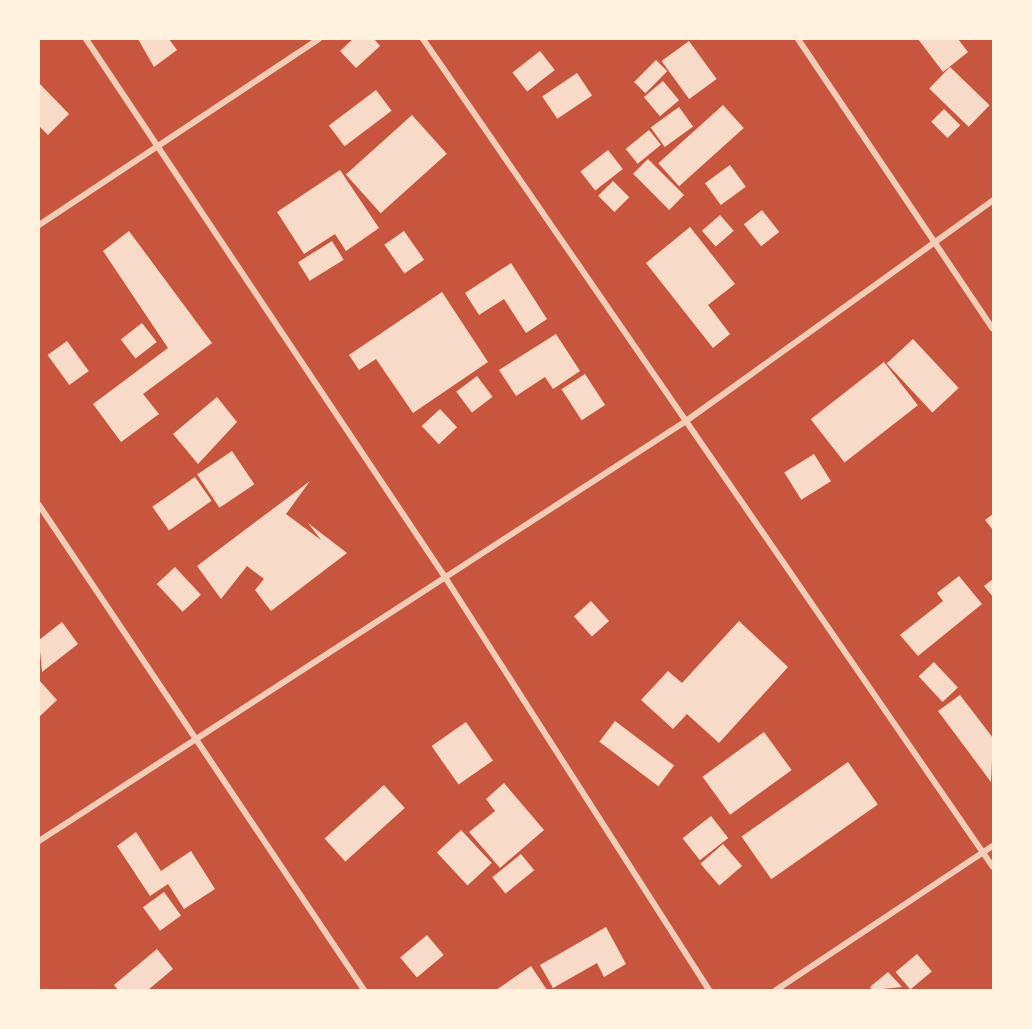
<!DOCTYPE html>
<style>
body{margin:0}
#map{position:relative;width:1032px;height:1029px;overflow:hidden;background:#c8553d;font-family:Commissioner,sans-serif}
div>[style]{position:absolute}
.building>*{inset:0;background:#f7dbc8;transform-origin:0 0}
.minor>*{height:6px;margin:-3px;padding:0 3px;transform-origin:3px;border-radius:3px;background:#f1ccb7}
span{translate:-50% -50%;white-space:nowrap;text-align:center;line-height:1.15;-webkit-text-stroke:6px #fff3e0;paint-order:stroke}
.frame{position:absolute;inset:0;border:40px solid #fff3e0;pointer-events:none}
</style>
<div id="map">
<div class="building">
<div style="clip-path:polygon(138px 39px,169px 39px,177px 50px,154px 67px)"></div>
<div style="clip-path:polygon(353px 39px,374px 39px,380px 46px,356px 68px,340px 51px)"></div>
<div style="clip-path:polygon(918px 39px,958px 39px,968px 52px,943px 72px)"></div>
<div style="left:689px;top:41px;width:47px;height:34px;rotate:54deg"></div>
<div style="left:540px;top:51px;width:24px;height:35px;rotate:52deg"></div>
<div style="left:656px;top:60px;width:16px;height:31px;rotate:45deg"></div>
<div style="left:950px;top:67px;width:55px;height:30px;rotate:44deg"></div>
<div style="left:577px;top:73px;width:27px;height:42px;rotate:56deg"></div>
<div style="left:663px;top:81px;width:25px;height:25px;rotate:50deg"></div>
<div style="clip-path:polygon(39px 83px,69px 114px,48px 135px,39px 126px)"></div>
<div style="left:376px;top:90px;width:26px;height:59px;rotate:53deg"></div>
<div style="left:723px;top:105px;width:31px;height:87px;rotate:48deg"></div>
<div style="left:679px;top:107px;width:24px;height:35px;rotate:54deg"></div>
<div style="left:944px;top:109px;width:23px;height:18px;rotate:45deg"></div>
<div style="left:412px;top:115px;width:52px;height:89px;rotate:48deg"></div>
<div style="left:649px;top:130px;width:19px;height:30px;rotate:51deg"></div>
<div style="left:608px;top:150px;width:24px;height:35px;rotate:52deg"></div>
<div style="left:648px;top:159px;width:51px;height:21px;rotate:45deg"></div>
<div style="left:730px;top:165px;width:27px;height:31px;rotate:54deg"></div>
<div style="clip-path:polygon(340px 170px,379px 228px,346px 251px,335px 234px,304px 254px,277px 212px)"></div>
<div style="left:613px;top:181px;width:23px;height:21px;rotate:45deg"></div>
<div style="left:762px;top:210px;width:28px;height:23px;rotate:52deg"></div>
<div style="left:720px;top:215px;width:21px;height:24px;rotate:49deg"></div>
<div style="clip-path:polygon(690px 227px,735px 284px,708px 305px,730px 334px,713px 348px,646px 263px)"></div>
<div style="clip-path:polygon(129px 231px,212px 343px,143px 394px,159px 414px,121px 442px,93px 404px,168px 348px,103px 251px)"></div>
<div style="left:404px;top:231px;width:35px;height:24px;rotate:55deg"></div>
<div style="left:332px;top:241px;width:22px;height:40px;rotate:58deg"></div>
<div style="clip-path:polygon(511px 263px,547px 319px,526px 333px,504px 299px,479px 315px,465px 293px)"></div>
<div style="clip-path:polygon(442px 292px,488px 362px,413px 413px,376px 359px,359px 370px,349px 355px)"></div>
<div style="left:142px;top:323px;width:24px;height:27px;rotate:52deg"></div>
<div style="clip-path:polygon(556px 334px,580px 371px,553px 389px,545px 377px,516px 396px,499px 370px)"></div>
<div style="left:913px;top:339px;width:67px;height:36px;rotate:47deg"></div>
<div style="left:67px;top:341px;width:37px;height:24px;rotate:54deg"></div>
<div style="left:884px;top:362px;width:55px;height:93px;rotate:52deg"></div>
<div style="left:585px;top:374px;width:37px;height:28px;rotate:57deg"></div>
<div style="left:477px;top:376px;width:26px;height:26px;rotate:53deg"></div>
<div style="clip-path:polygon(217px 397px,237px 422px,198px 464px,173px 434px)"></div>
<div style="left:440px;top:409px;width:25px;height:25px;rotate:47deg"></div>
<div style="left:232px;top:451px;width:40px;height:42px;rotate:56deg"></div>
<div style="left:814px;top:454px;width:32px;height:35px;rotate:58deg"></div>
<div style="left:195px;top:477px;width:29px;height:52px;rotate:55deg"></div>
<div style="clip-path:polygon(310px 481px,286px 514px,321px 540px,308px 523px,347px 553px,271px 611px,255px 590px,264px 579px,247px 566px,221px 599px,197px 566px)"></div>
<div style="clip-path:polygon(993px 514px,993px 530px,985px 520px)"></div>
<div style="left:175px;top:567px;width:38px;height:25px;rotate:47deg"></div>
<div style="clip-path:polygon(959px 576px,982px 604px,918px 656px,900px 635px,943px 601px,937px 593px)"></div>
<div style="clip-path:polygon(993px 579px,993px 597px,984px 586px)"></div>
<div style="left:591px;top:601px;width:27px;height:23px;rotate:48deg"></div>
<div style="clip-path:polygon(739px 621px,788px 667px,719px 743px,687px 714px,673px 729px,641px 700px,668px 671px,682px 683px)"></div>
<div style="clip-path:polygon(62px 622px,78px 644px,42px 672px,39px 640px)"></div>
<div style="left:934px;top:662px;width:35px;height:21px;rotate:47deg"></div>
<div style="clip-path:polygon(39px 680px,57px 700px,39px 717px)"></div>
<div style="clip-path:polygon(960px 695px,993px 738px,991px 782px,938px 711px)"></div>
<div style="left:615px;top:721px;width:74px;height:26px;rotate:37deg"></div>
<div style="left:466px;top:722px;width:47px;height:42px;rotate:55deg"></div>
<div style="left:764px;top:732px;width:47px;height:76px;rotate:54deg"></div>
<div style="left:848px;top:762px;width:52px;height:130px;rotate:55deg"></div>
<div style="clip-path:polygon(504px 783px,544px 830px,500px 868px,469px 832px,495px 811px,486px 799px)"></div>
<div style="left:384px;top:785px;width:31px;height:80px;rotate:48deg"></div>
<div style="left:711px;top:816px;width:28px;height:36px;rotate:52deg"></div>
<div style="left:461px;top:830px;width:45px;height:33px;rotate:47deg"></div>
<div style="clip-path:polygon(136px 832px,161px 871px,191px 851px,215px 889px,184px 909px,168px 884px,150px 896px,117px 846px)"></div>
<div style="left:723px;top:844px;width:29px;height:30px;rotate:49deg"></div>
<div style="left:521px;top:854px;width:21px;height:37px;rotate:51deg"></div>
<div style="left:164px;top:892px;width:29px;height:26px;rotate:54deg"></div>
<div style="clip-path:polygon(606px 927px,626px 964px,604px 977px,597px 963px,553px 988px,540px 965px)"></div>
<div style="left:427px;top:935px;width:26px;height:35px;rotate:50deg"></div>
<div style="clip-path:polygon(157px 949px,173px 969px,148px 990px,118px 990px,114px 985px)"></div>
<div style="left:917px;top:954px;width:23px;height:28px;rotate:50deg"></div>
<div style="clip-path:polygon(531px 966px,547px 990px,496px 990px)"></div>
<div style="clip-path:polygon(888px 972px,902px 987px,872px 990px,870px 987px)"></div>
</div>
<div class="minor">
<div style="left:86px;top:39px;width:643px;rotate:56.29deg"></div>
<div style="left:443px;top:574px;width:494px;rotate:57.4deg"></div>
<div style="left:423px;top:39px;width:1005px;rotate:55.46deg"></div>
<div style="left:798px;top:39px;width:349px;rotate:56.1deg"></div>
<div style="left:39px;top:225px;width:336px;rotate:-33.6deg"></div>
<div style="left:39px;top:505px;width:584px;rotate:56.17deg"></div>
<div style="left:39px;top:841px;width:771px;rotate:-32.99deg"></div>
<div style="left:686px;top:421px;width:378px;rotate:-35.7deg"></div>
<div style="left:776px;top:990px;width:260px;rotate:-33.6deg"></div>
</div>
<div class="frame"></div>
</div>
